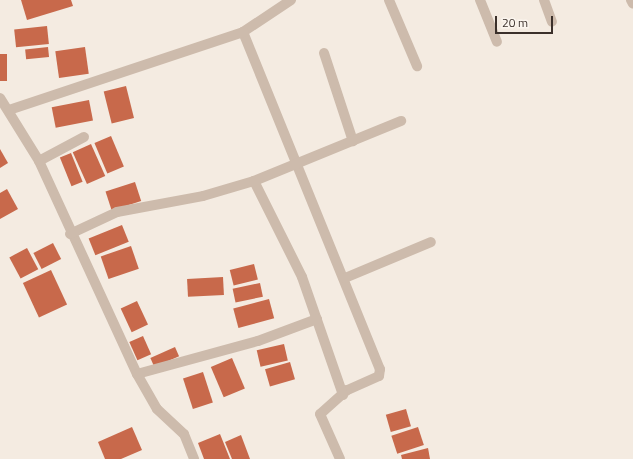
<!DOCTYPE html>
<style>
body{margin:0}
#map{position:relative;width:633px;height:459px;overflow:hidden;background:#f4ebe1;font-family:"Titillium Web",sans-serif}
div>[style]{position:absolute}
.building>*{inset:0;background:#c8694b;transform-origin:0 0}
.minor>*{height:10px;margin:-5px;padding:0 5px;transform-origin:5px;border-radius:5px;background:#cdbbac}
span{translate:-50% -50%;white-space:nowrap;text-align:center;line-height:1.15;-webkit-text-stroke:4px #fbf5ee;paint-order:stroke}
.scale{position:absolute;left:495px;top:16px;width:58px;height:18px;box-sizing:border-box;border:2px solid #3b302b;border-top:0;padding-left:5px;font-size:12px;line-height:14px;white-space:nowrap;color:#3b302b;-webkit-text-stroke:3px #fbf5ee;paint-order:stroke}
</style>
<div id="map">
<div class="building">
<div style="clip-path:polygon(21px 0,71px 0,73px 6px,27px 20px)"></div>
<div style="left:47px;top:26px;width:18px;height:33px;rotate:84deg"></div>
<div style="left:48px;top:47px;width:10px;height:23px;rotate:84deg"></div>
<div style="left:85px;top:47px;width:27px;height:30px;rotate:82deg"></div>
<div style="left:0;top:54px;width:7px;height:27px"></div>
<div style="left:126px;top:86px;width:33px;height:23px;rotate:76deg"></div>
<div style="left:89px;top:100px;width:21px;height:38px;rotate:79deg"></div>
<div style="left:111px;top:136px;width:33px;height:18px;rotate:67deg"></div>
<div style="left:91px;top:144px;width:35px;height:20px;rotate:66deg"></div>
<div style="clip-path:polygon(0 149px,8px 163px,0 168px)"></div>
<div style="left:71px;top:153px;width:31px;height:12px;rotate:68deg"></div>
<div style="left:135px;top:182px;width:20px;height:31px;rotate:72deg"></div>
<div style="clip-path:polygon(7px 189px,18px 209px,0 219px,0 193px)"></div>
<div style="left:122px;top:225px;width:18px;height:36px;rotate:68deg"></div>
<div style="left:53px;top:243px;width:18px;height:22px;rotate:63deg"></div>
<div style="left:131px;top:246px;width:24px;height:32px;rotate:71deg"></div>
<div style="left:27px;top:248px;width:24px;height:20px;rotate:62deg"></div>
<div style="left:254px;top:264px;width:16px;height:25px;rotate:76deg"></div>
<div style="left:51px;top:270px;width:38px;height:31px;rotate:65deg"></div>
<div style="left:223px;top:277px;width:18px;height:36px;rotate:87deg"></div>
<div style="left:260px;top:283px;width:14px;height:28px;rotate:78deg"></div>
<div style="left:269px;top:299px;width:20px;height:37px;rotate:75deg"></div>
<div style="left:137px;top:301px;width:26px;height:18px;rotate:65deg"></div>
<div style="left:143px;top:336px;width:20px;height:15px;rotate:66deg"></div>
<div style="left:284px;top:344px;width:17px;height:28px;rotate:77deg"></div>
<div style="left:175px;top:347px;width:10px;height:27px;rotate:66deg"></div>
<div style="left:232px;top:358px;width:33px;height:23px;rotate:67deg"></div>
<div style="left:290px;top:362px;width:18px;height:26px;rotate:74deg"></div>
<div style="left:203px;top:372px;width:32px;height:21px;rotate:72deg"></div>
<div style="left:406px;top:409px;width:18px;height:21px;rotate:74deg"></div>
<div style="clip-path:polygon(132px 427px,142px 450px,121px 459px,105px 459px,98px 442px)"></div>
<div style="left:418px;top:427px;width:19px;height:28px;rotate:72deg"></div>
<div style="clip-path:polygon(220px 434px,230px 459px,204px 459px,198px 443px)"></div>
<div style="clip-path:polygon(241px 435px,250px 459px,232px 459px,225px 442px)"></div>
<div style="clip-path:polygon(428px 448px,430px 459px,402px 459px,401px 455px)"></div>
</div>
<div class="minor">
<div style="left:291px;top:0;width:58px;rotate:146.3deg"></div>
<div style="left:243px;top:32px;width:364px;rotate:67.9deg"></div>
<div style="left:380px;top:369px;width:7px;rotate:98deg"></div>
<div style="left:379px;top:376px;width:35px;rotate:156deg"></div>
<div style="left:347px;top:390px;width:36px;rotate:138deg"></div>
<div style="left:320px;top:414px;width:49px;rotate:66deg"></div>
<div style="left:389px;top:0;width:72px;rotate:67deg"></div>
<div style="left:480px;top:0;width:45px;rotate:68deg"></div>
<div style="left:544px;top:0;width:23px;rotate:70deg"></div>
<div style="left:631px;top:0;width:4px;rotate:63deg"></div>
<div style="left:324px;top:53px;width:93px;rotate:71.8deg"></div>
<div style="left:0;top:98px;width:74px;rotate:58.2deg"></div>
<div style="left:39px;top:161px;width:234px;rotate:65.3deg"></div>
<div style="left:137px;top:374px;width:40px;rotate:60.3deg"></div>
<div style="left:157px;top:409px;width:37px;rotate:43deg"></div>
<div style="left:184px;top:434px;width:27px;rotate:68deg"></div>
<div style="left:9px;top:110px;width:247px;rotate:-18.4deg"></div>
<div style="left:39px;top:161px;width:51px;rotate:-28.1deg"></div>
<div style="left:254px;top:181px;width:107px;rotate:63.4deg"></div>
<div style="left:302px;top:277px;width:125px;rotate:70.8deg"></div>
<div style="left:70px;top:234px;width:52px;rotate:-25.1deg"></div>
<div style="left:117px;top:212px;width:87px;rotate:-10.5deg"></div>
<div style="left:203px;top:196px;width:53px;rotate:-16.4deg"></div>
<div style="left:254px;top:181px;width:159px;rotate:-22.2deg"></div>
<div style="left:345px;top:278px;width:93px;rotate:-22.7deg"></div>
<div style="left:137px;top:374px;width:125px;rotate:-15.3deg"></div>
<div style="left:258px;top:341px;width:63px;rotate:-20.4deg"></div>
</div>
<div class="scale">20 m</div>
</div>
